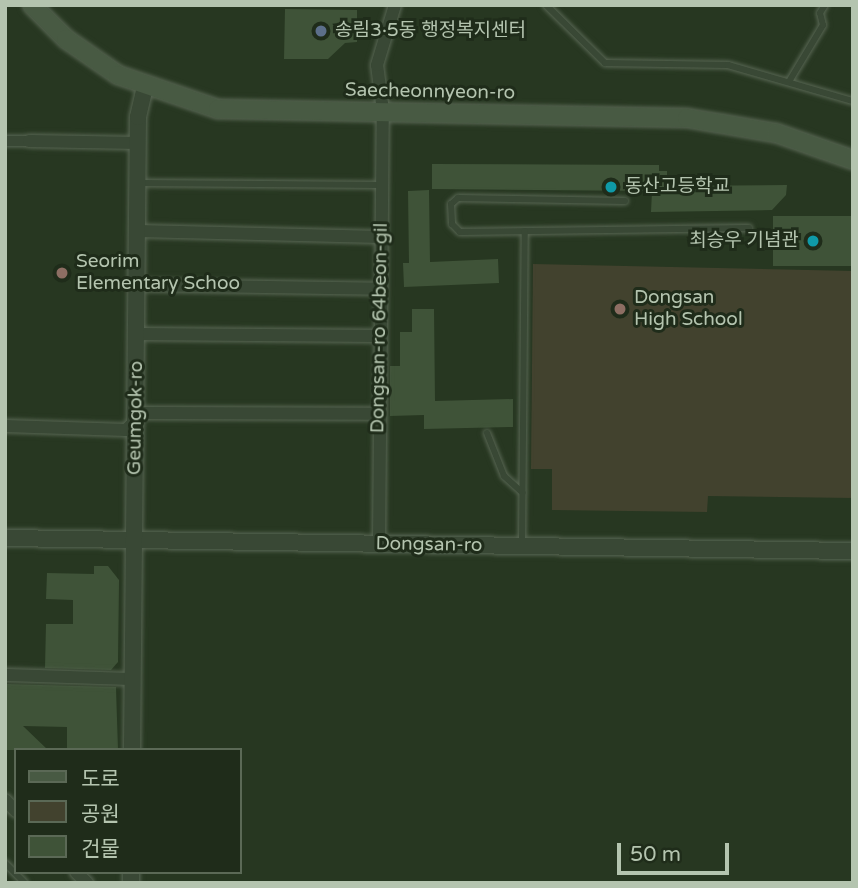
<!DOCTYPE html>
<meta charset="utf-8">
<style>
body{margin:0}
#map{position:relative;width:858px;height:888px;overflow:hidden;background:#273721;font-family:"Varela Round","Noto Sans KR",sans-serif}
div>[style]{position:absolute}
.green>*{inset:0;background:#42422e}
.building>*{inset:0;background:#3f5338;transform-origin:0 0}
.roads{filter:drop-shadow(0 0 2px #576552) drop-shadow(0 0 2px #576552)}
.service>*{height:6px;margin:-3px;padding:0 3px;transform-origin:3px;border-radius:3px;background:#394835}
.pedestrian>*{height:10px;margin:-5px;padding:0 5px;transform-origin:5px;border-radius:5px;background:#394835}
.minor>*{height:12px;margin:-6px;padding:0 6px;transform-origin:6px;border-radius:6px;background:#394835}
.tertiary>*{height:16px;margin:-8px;padding:0 8px;transform-origin:8px;border-radius:8px;background:#394835}
.secondary>*{height:18px;margin:-9px;padding:0 9px;transform-origin:9px;border-radius:9px;background:#485a43}
.dots>*{width:19px;height:19px;translate:-50% -50%;box-sizing:border-box;border:4px solid #1f2c1a;border-radius:50%}
span{translate:-50% -50%;white-space:nowrap;text-align:center;line-height:1.15;-webkit-text-stroke:6px #1f2c1a;paint-order:stroke}
.poi-label{font-size:19px;color:#b4c4af}
.left{translate:0 -50%;text-align:left}
.right{translate:-100% -50%;text-align:right}
.street-label{font-size:19px;color:#b4c4af}
.frame{position:absolute;inset:0;border:7px solid #b4c4af;pointer-events:none}
.legend{position:absolute;left:14px;top:748px;width:228px;height:126px;box-sizing:border-box;background:#1f2c1a;border:2px solid #5b6956;margin:0;padding:9px 12px;list-style:none;font-size:21px;color:#b4c4af}
.legend li{display:flex;align-items:center;gap:14px;height:35px}
.legend b{width:35px;border:2px solid #5b6956}
.scale{position:absolute;left:617px;top:843px;width:112px;height:32px;box-sizing:border-box;border:4px solid #b4c4af;border-top:0;padding-left:9px;font-size:21px;line-height:24px;white-space:nowrap;color:#b4c4af;-webkit-text-stroke:5px #1f2c1a;paint-order:stroke}
</style>
<div id="map">
<div class="green">
<div style="clip-path:polygon(533px 264px,853px 271px,853px 498px,708px 496px,707px 512px,552px 510px,552px 469px,531px 469px)"></div>
</div>
<div class="building">
<div style="clip-path:polygon(285px 9px,357px 10px,357px 42px,345px 43px,328px 59px,284px 59px)"></div>
<div style="clip-path:polygon(432px 164px,659px 165px,659px 171px,667px 171px,667px 186px,787px 185px,786px 195px,772px 210px,651px 212px,652px 191px,432px 189px)"></div>
<div style="clip-path:polygon(429px 190px,430px 262px,498px 259px,499px 283px,404px 287px,403px 263px,409px 263px,408px 191px)"></div>
<div style="left:773px;top:216px;width:80px;height:50px"></div>
<div style="clip-path:polygon(412px 309px,434px 309px,435px 401px,513px 399px,513px 427px,424px 429px,424px 415px,390px 416px,390px 366px,400px 366px,400px 332px,412px 332px)"></div>
<div style="clip-path:polygon(94px 566px,108px 566px,119px 580px,118px 662px,111px 670px,45px 668px,46px 624px,73px 624px,73px 600px,46px 599px,47px 573px,94px 574px)"></div>
<div style="clip-path:polygon(5px 684px,116px 687px,118px 750px,67px 750px,67px 727px,23px 726px,48px 750px,5px 750px)"></div>
</div>
<div class="roads">
<div class="service">
<div style="left:546px;top:5px;width:83px;rotate:44.5deg"></div>
<div style="left:605px;top:63px;width:123px;rotate:0.9deg"></div>
<div style="left:728px;top:65px;width:130px;rotate:16.1deg"></div>
<div style="left:790px;top:80px;width:64px;rotate:-59deg"></div>
<div style="left:823px;top:25px;width:12px;rotate:-104deg"></div>
<div style="left:820px;top:13px;width:9px;rotate:-58deg"></div>
<div style="left:139px;top:183px;width:243px;rotate:0.5deg"></div>
<div style="left:625px;top:201px;width:167px;rotate:-179deg"></div>
<div style="left:458px;top:198px;width:9px;rotate:139deg"></div>
<div style="left:451px;top:204px;width:20px;rotate:87deg"></div>
<div style="left:452px;top:224px;width:11px;rotate:45deg"></div>
<div style="left:460px;top:232px;width:289px;rotate:-0.8deg"></div>
<div style="left:487px;top:433px;width:46px;rotate:68.4deg"></div>
<div style="left:504px;top:476px;width:25px;rotate:42deg"></div>
<div style="left:522px;top:544px;width:313px;rotate:-89.5deg"></div>
<div style="left:5px;top:863px;width:28px;rotate:45deg"></div>
</div>
<div class="pedestrian">
<div style="left:5px;top:141px;width:24px"></div>
</div>
<div class="minor">
<div style="left:29px;top:141px;width:109px;rotate:1.1deg"></div>
<div style="left:138px;top:231px;width:243px;rotate:1.4deg"></div>
<div style="left:137px;top:285px;width:243px;rotate:0.9deg"></div>
<div style="left:137px;top:334px;width:243px;rotate:0.5deg"></div>
<div style="left:5px;top:426px;width:121px;rotate:1.9deg"></div>
<div style="left:126px;top:430px;width:24px;rotate:-45deg"></div>
<div style="left:143px;top:413px;width:236px;rotate:0.2deg"></div>
<div style="left:379px;top:544px;width:433px;rotate:-89.5deg"></div>
<div style="left:383px;top:111px;width:46px;rotate:-97.4deg"></div>
<div style="left:377px;top:65px;width:63px;rotate:-73.3deg"></div>
<div style="left:5px;top:675px;width:127px;rotate:1.8deg"></div>
<div style="left:5px;top:800px;width:16px;rotate:45deg"></div>
<div style="left:76px;top:872px;width:16px;rotate:45deg"></div>
</div>
<div class="tertiary">
<div style="left:5px;top:538px;width:848px;rotate:0.88deg"></div>
<div style="left:132px;top:750px;width:633px;rotate:-89.46deg"></div>
<div style="left:138px;top:117px;width:31px;rotate:-77deg"></div>
<div style="left:131px;top:883px;width:11px;rotate:-90deg"></div>
</div>
<div class="secondary">
<div style="left:32px;top:5px;width:48px;rotate:45deg"></div>
<div style="left:66px;top:39px;width:63px;rotate:34.7deg"></div>
<div style="left:118px;top:75px;width:106px;rotate:18.8deg"></div>
<div style="left:218px;top:109px;width:469px;rotate:1.1deg"></div>
<div style="left:687px;top:118px;width:90px;rotate:9.6deg"></div>
<div style="left:776px;top:133px;width:82px;rotate:19.3deg"></div>
</div>
</div>
<div class="dots">
<div style="left:321px;top:31px;background:#5c6f8a"></div>
<div style="left:611px;top:187px;background:#0f9aa8"></div>
<div style="left:813px;top:241px;background:#0f9aa8"></div>
<div style="left:62px;top:273px;background:#8d6e63"></div>
<div style="left:620px;top:309px;background:#8d6e63"></div>
</div>
<div class="poi-label">
<span class="left" style="left:335px;top:31px">송림3·5동 행정복지센터</span>
<span class="left" style="left:625px;top:187px">동산고등학교</span>
<span class="right" style="left:799px;top:241px">최승우 기념관</span>
<span class="left" style="left:76px;top:273px">Seorim<br>Elementary Schoo</span>
<span class="left" style="left:634px;top:309px">Dongsan<br>High School</span>
</div>
<div class="street-label">
<span style="left:430px;top:92px;rotate:1deg">Saecheonnyeon-ro</span>
<span style="left:380px;top:328px;rotate:-89deg">Dongsan-ro 64beon-gil</span>
<span style="left:136px;top:418px;rotate:-89deg">Geumgok-ro</span>
<span style="left:429px;top:545px;rotate:1deg">Dongsan-ro</span>
</div>
<div class="frame"></div>
<ul class="legend">
<li><b style="height:9px;background:#485a43"></b>도로</li>
<li><b style="height:19px;background:#42422e"></b>공원</li>
<li><b style="height:19px;background:#3f5338"></b>건물</li>
</ul>
<div class="scale">50 m</div>
</div>
